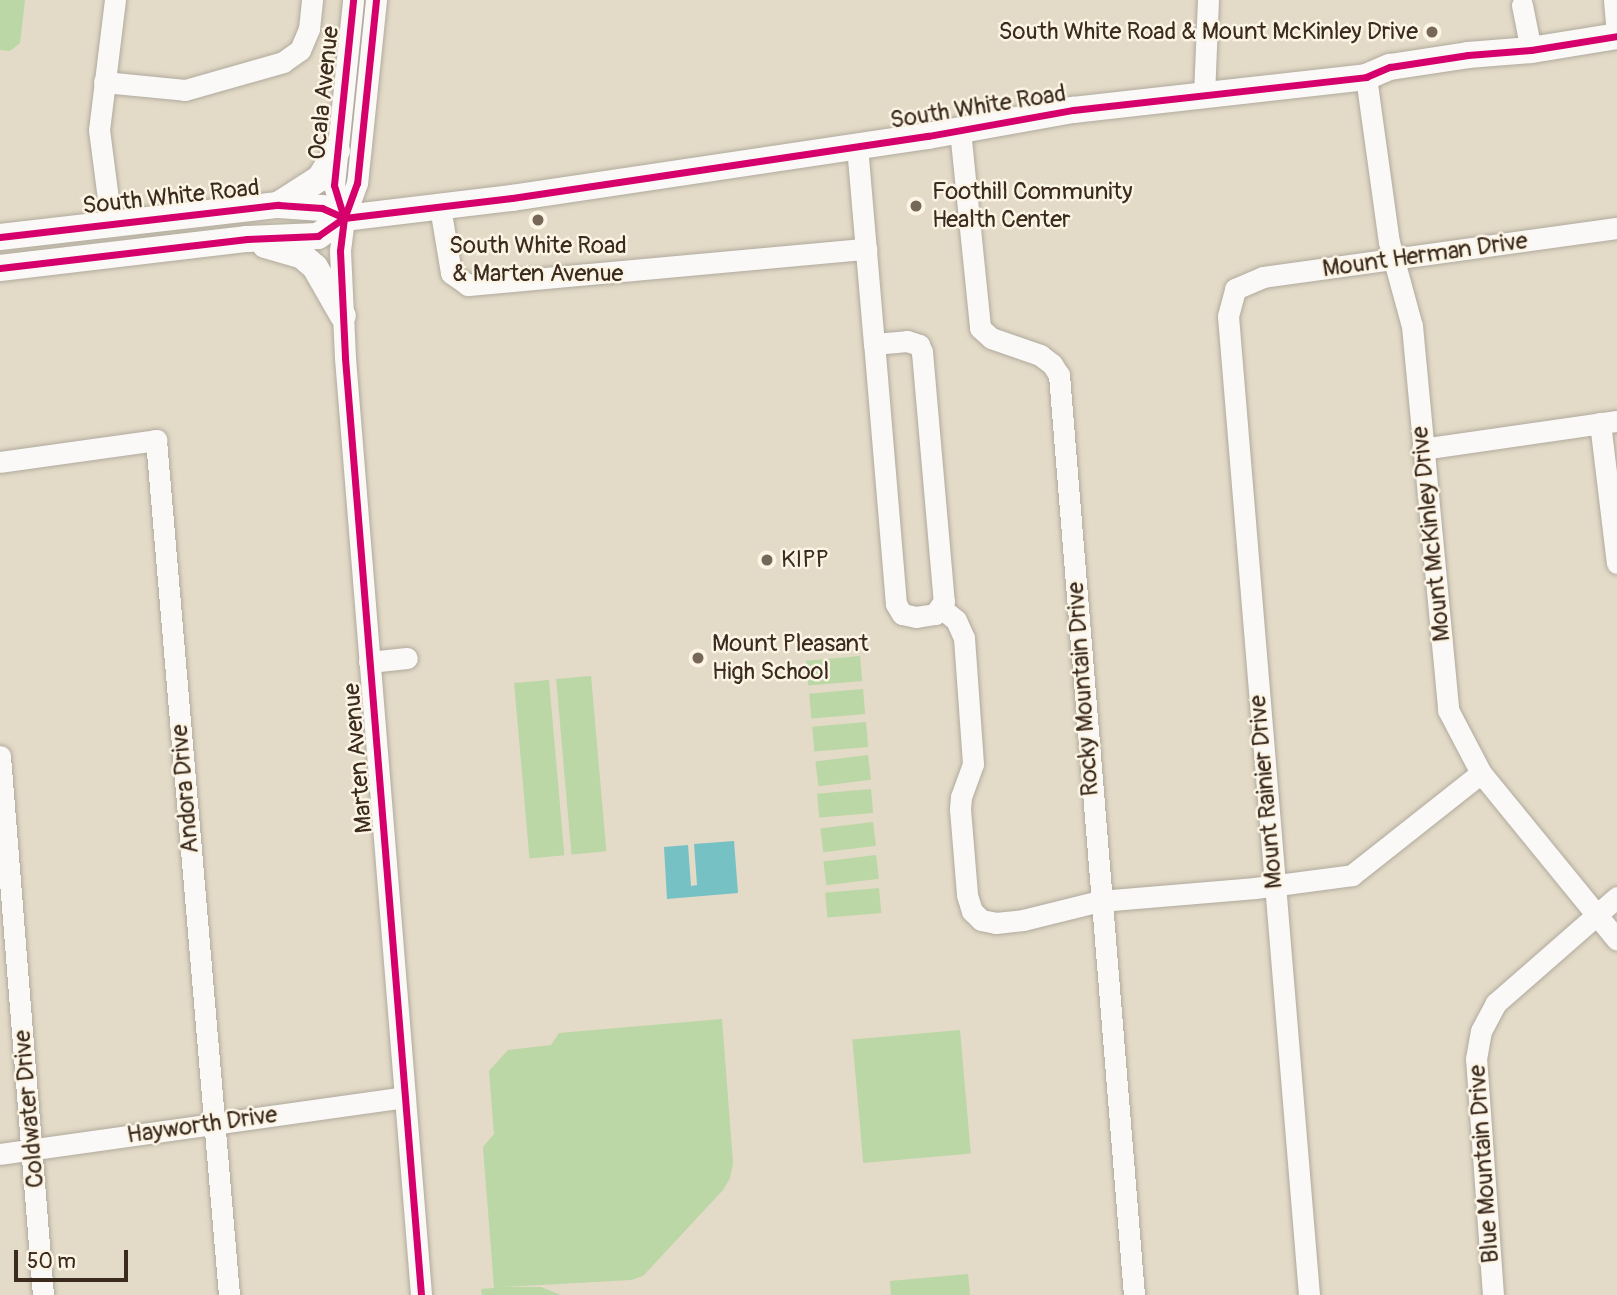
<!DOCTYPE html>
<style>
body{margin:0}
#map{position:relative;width:1617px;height:1295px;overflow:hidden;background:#e3dac7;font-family:Pangolin,sans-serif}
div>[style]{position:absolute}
.green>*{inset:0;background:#bad7a5;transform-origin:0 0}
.water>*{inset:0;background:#76c1c4}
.roads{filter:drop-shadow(0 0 2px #b0aa9d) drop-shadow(0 0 2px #b0aa9d)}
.minor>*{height:21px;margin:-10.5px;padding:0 10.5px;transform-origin:10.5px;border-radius:10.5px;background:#fbf9f7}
.major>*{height:26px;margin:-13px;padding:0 13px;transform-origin:13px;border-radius:13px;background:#fbf9f7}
.cycleway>*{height:7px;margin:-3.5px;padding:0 3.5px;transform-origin:3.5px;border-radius:3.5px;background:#d6006c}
.dots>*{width:19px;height:19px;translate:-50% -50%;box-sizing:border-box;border:4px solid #fcf5e5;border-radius:50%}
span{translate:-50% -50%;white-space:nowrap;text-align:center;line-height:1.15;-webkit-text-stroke:5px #fcf5e5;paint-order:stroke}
.poi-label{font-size:24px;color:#3b2a1e}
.right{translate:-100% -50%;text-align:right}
.left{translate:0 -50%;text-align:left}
.street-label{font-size:24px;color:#3b2a1e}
.scale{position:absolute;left:14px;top:1250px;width:114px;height:32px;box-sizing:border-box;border:4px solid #3b2a1e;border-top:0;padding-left:9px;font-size:21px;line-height:24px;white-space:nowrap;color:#3b2a1e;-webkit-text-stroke:5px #fcf5e5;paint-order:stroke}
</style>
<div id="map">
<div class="green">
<div style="clip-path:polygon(0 0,25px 0,20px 43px,10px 51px,0 50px)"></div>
<div style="left:860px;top:656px;width:25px;height:54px;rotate:85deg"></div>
<div style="left:591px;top:676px;width:176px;height:35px;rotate:85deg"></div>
<div style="left:549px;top:680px;width:176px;height:35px;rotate:85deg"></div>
<div style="left:863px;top:689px;width:25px;height:54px;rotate:85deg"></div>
<div style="left:866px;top:722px;width:25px;height:54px;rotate:85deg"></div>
<div style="left:868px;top:755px;width:25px;height:53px;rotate:83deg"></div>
<div style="left:871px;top:789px;width:24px;height:54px;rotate:85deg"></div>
<div style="left:873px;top:822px;width:24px;height:53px;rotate:83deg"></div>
<div style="left:876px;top:855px;width:24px;height:53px;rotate:83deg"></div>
<div style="left:879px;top:888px;width:25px;height:54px;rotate:85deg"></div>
<div style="clip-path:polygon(722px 1019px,733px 1163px,730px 1178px,723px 1190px,643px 1276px,631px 1280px,502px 1287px,541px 1287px,561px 1295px,482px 1295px,481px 1289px,494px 1288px,483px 1147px,494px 1134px,489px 1071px,508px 1050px,551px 1045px,559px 1033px)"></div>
<div style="left:960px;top:1030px;width:124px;height:108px;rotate:85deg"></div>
<div style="clip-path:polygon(968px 1274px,970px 1295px,891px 1295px,890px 1281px)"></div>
</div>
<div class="water">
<div style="clip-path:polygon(734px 841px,738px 893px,667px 899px,664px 847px,688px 845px,691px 886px,697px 885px,694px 844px)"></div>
</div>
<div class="roads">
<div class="minor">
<div style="left:376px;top:0;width:184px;rotate:95.9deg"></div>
<div style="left:357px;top:183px;width:37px;rotate:110deg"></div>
<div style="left:344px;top:218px;width:33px;rotate:97deg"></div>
<div style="left:340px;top:251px;width:107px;rotate:87.3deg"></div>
<div style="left:345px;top:358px;width:940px;rotate:85.36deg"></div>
<div style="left:1614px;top:0;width:35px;rotate:85deg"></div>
<div style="left:1522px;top:5px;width:46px;rotate:78.7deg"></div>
<div style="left:1366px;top:77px;width:167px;rotate:82.1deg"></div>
<div style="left:1389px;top:242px;width:87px;rotate:74.7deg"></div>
<div style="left:1412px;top:326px;width:386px;rotate:84.6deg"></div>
<div style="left:1448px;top:710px;width:71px;rotate:62.4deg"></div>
<div style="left:1481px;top:773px;width:215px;rotate:50.8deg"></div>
<div style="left:104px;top:82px;width:81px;rotate:5.6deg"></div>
<div style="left:185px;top:90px;width:102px;rotate:-15.9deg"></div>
<div style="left:283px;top:62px;width:21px;rotate:-35deg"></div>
<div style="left:300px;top:50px;width:23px;rotate:-67deg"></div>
<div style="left:309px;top:29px;width:29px;rotate:-84deg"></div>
<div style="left:1204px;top:95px;width:95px;rotate:-87.6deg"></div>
<div style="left:960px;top:130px;width:199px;rotate:84.2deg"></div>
<div style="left:980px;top:328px;width:15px;rotate:42deg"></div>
<div style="left:991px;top:338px;width:52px;rotate:19.1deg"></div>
<div style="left:1040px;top:355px;width:15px;rotate:37deg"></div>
<div style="left:1052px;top:364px;width:13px;rotate:58deg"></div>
<div style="left:1059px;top:375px;width:923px;rotate:85.34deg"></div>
<div style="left:857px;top:146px;width:199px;rotate:85.1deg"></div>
<div style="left:440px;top:207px;width:67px;rotate:80.5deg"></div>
<div style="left:451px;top:273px;width:21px;rotate:35deg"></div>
<div style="left:468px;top:285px;width:400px;rotate:-5.2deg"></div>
<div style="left:344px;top:218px;width:34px;rotate:-107deg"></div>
<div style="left:334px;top:185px;width:186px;rotate:-84.1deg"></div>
<div style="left:111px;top:222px;width:93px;rotate:-97.4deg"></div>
<div style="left:99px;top:130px;width:131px;rotate:-83deg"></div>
<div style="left:907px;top:341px;width:13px;rotate:18deg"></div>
<div style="left:919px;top:345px;width:8px;rotate:67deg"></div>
<div style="left:922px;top:352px;width:250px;rotate:85deg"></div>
<div style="left:944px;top:601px;width:16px;rotate:125deg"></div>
<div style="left:935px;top:614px;width:19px;rotate:171deg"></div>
<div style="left:916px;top:617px;width:14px;rotate:-168deg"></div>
<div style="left:902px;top:614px;width:12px;rotate:-121deg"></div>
<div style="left:896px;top:604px;width:261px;rotate:-94.8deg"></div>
<div style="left:874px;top:344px;width:33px;rotate:-5deg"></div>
<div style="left:1600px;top:423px;width:141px;rotate:83.1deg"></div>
<div style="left:1422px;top:449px;width:197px;rotate:-8.2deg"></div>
<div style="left:0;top:462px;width:158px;rotate:-8deg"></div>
<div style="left:156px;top:440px;width:858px;rotate:85.12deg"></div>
<div style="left:941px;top:608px;width:19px;rotate:39deg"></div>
<div style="left:956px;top:620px;width:20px;rotate:66deg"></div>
<div style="left:964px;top:638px;width:126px;rotate:85.9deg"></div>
<div style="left:973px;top:764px;width:35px;rotate:110deg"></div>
<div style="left:961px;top:797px;width:12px;rotate:95deg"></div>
<div style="left:960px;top:809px;width:86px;rotate:85.3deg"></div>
<div style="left:967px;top:895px;width:17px;rotate:73deg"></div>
<div style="left:972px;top:911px;width:13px;rotate:45deg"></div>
<div style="left:981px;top:920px;width:15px;rotate:11deg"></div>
<div style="left:996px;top:923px;width:27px;rotate:-6deg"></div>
<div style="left:1023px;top:920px;width:79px;rotate:-13.9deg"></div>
<div style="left:1100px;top:901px;width:156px;rotate:-4.8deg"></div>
<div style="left:1255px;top:888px;width:98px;rotate:-7.6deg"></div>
<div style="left:1352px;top:875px;width:164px;rotate:-38.3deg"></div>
<div style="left:369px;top:662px;width:38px;rotate:-6deg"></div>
<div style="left:0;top:756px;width:541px;rotate:85.44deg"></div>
<div style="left:0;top:1154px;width:409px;rotate:-8deg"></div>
<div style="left:1309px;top:1295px;width:982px;rotate:-94.73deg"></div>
<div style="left:1228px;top:316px;width:28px;rotate:-75deg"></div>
<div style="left:1235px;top:289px;width:30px;rotate:-23deg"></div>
<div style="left:1263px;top:277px;width:357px;rotate:-7.9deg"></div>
<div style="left:1493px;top:1295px;width:237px;rotate:-94.1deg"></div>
<div style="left:1476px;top:1059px;width:28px;rotate:-80deg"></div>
<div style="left:1481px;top:1031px;width:32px;rotate:-62deg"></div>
<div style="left:1496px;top:1003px;width:161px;rotate:-41.2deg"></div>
</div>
<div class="major">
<div style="left:278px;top:205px;width:50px;rotate:-32.7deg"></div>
<div style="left:320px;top:178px;width:32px;rotate:-58deg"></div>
<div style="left:0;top:237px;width:280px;rotate:-6.6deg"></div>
<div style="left:278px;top:205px;width:44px;rotate:3.9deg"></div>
<div style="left:322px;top:208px;width:24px;rotate:24deg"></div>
<div style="left:265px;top:245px;width:37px;rotate:16deg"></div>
<div style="left:301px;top:255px;width:18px;rotate:41deg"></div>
<div style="left:315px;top:267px;width:56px;rotate:60.3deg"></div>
<div style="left:0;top:268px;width:249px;rotate:-6.7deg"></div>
<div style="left:247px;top:239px;width:71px;rotate:-2.4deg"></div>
<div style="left:318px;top:236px;width:32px;rotate:-35deg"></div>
<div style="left:344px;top:218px;width:169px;rotate:-6.8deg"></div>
<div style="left:512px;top:198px;width:421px;rotate:-8.5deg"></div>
<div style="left:928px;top:136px;width:147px;rotate:-10.2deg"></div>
<div style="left:1073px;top:110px;width:295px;rotate:-6.4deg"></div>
<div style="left:1366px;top:77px;width:26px;rotate:-23deg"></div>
<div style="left:1390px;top:67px;width:79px;rotate:-8.7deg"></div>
<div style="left:1468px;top:55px;width:63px;rotate:-4.5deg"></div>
<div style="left:1531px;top:50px;width:87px;rotate:-9.2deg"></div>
</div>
</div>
<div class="cycleway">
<div style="left:376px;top:0;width:184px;rotate:95.9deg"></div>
<div style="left:357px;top:183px;width:37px;rotate:110deg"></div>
<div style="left:344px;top:218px;width:33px;rotate:97deg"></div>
<div style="left:340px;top:251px;width:107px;rotate:87.3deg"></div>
<div style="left:345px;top:358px;width:940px;rotate:85.36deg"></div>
<div style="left:344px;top:218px;width:34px;rotate:-107deg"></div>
<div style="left:334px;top:185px;width:186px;rotate:-84.1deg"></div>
<div style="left:0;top:237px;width:280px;rotate:-6.6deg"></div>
<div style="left:278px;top:205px;width:44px;rotate:3.9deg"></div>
<div style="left:322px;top:208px;width:24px;rotate:24deg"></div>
<div style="left:0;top:268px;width:249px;rotate:-6.7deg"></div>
<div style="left:247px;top:239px;width:71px;rotate:-2.4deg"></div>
<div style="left:318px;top:236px;width:32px;rotate:-35deg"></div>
<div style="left:344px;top:218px;width:169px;rotate:-6.8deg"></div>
<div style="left:512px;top:198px;width:421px;rotate:-8.5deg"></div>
<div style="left:928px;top:136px;width:147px;rotate:-10.2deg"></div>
<div style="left:1073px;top:110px;width:295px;rotate:-6.4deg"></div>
<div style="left:1366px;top:77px;width:26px;rotate:-23deg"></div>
<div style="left:1390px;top:67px;width:79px;rotate:-8.7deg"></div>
<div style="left:1468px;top:55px;width:63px;rotate:-4.5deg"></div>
<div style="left:1531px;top:50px;width:87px;rotate:-9.2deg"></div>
</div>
<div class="dots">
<div style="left:1432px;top:32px;background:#766859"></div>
<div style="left:916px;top:206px;background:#766859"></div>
<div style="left:538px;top:220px;background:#766859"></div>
<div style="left:767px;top:560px;background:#766859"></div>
<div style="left:698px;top:658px;background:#766859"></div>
</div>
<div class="poi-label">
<span class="right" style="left:1418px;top:32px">South White Road &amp; Mount McKinley Drive</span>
<span class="left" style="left:932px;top:206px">Foothill Community<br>Health Center</span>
<span style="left:538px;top:260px">South White Road<br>&amp; Marten Avenue</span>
<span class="left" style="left:781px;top:560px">KIPP</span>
<span class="left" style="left:712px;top:658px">Mount Pleasant<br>High School</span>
</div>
<div class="street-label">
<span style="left:324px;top:93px;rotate:-84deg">Ocala Avenue</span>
<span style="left:978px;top:107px;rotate:-9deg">South White Road</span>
<span style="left:171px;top:197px;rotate:-6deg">South White Road</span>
<span style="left:1425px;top:255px;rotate:-8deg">Mount Herman Drive</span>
<span style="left:1431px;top:534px;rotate:-96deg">Mount McKinley Drive</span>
<span style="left:1083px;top:689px;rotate:-94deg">Rocky Mountain Drive</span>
<span style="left:358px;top:758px;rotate:-95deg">Marten Avenue</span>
<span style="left:185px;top:789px;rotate:-95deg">Andora Drive</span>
<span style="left:1266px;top:792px;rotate:-95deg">Mount Rainier Drive</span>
<span style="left:29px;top:1109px;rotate:-95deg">Coldwater Drive</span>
<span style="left:202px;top:1125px;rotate:-8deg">Hayworth Drive</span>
<span style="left:1484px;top:1164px;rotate:-94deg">Blue Mountain Drive</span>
</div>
<div class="scale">50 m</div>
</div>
